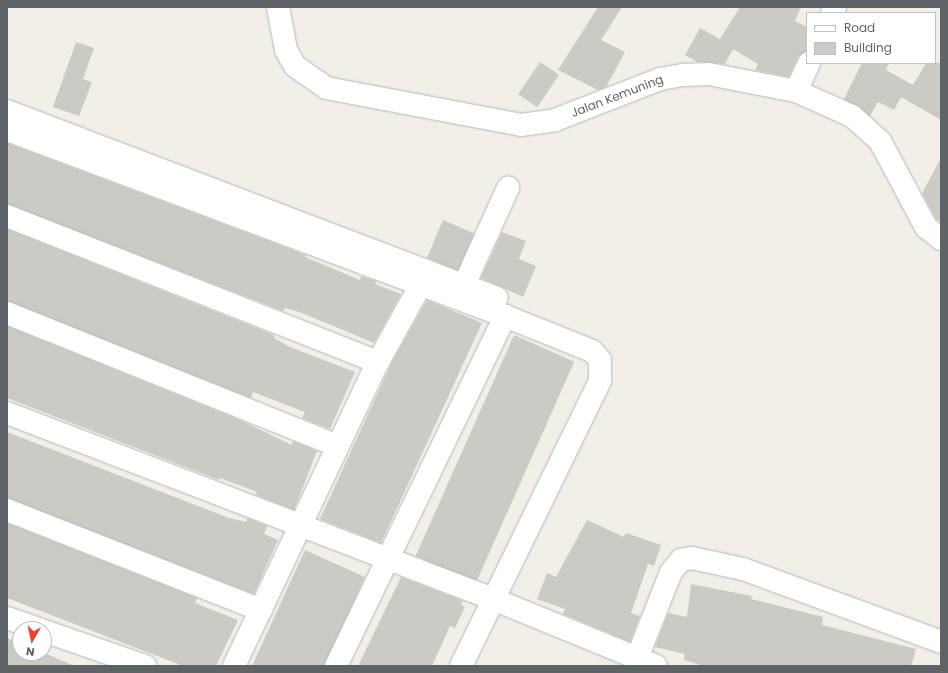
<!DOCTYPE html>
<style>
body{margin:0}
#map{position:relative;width:948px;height:673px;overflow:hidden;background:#f1efe8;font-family:Poppins,sans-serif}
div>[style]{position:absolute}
.building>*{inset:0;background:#cccac5;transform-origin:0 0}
.roads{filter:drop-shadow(0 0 1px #b5b8bc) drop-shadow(0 0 1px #b5b8bc)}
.minor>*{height:22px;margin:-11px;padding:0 11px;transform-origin:11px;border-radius:11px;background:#fff}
span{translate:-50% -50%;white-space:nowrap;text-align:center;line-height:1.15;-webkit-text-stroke:3px #fff;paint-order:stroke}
.street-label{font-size:12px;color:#5f6368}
.frame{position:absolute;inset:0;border:8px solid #5f6368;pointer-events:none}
.legend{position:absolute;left:806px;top:12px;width:130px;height:52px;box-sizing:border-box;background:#fff;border:1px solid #bfc1c3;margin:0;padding:5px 7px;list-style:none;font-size:12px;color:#5f6368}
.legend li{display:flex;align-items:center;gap:8px;height:20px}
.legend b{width:20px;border:1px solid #bfc1c3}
.north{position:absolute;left:12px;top:621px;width:40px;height:40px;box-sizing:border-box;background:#fff;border:1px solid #bfc1c3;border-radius:50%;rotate:189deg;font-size:11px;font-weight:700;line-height:16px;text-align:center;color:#5f6368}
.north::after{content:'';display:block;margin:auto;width:14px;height:18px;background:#ea4335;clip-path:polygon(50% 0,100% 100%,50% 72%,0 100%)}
</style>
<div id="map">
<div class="building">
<div style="clip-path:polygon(598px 7px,622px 7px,601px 40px,625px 52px,606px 87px,598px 90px,558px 70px)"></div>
<div style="clip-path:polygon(740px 7px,801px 7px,795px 21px,807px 27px,807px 51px,798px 57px,789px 77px,755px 70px,758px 64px,733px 49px,725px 64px,698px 62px,685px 55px,700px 28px,720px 39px)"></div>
<div style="clip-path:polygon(76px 42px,94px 48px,83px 79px,92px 82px,79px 116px,53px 107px)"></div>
<div style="left:540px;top:62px;width:23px;height:39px;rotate:34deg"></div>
<div style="clip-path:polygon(862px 63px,889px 63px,886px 70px,913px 85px,926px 63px,941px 63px,941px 120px,901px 97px,894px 110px,878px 102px,870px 116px,844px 99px)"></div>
<div style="clip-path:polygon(7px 143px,306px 255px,305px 257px,360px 280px,361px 276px,376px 281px,375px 284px,401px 294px,374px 343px,302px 313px,285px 308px,283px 311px,7px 204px)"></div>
<div style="clip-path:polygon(941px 158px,941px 221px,936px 219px,922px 193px)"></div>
<div style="left:443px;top:220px;width:34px;height:41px;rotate:23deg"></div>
<div style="clip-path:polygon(7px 229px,274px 335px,274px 338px,290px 347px,355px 372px,330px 429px,302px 418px,305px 412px,253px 392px,251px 398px,7px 301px)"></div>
<div style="clip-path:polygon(502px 232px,526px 241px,519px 259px,536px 266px,523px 297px,481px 278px)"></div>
<div style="clip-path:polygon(427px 300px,482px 323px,381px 543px,320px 519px,392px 362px)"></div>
<div style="clip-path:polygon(7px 326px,242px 421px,292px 445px,293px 441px,317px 451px,294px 510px,256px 495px,257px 492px,220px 478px,219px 480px,7px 398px)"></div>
<div style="left:514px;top:335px;width:66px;height:242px;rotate:24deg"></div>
<div style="clip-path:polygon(7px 432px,229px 518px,246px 522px,247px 518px,267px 526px,264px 534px,278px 540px,254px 594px,7px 498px)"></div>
<div style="clip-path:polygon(587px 520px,624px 537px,626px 533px,661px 545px,654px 566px,648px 564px,631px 613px,640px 616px,630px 642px,563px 614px,565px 609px,537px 599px,547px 573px,556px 577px)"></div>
<div style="clip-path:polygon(7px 523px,197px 598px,195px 603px,238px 620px,216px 666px,183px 666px,7px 598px)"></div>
<div style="clip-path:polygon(305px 550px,365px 577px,324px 666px,252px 666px)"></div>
<div style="clip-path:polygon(401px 577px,463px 601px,461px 605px,465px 607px,455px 628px,450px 626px,432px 666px,358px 666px)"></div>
<div style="clip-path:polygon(691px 584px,752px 596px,751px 599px,823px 617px,822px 625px,916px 649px,911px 666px,704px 666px,684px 660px,685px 654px,655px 647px,668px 613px,687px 617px)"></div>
<div style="clip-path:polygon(7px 638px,20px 643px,20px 653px,44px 653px,75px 666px,7px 666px)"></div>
</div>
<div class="roads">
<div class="minor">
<div style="left:278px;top:7px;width:44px;rotate:79.5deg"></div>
<div style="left:286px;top:50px;width:18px;rotate:61deg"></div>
<div style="left:295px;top:66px;width:38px;rotate:35deg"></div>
<div style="left:326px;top:88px;width:198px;rotate:10.7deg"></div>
<div style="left:521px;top:125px;width:34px;rotate:-8deg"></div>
<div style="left:555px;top:120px;width:113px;rotate:-21.3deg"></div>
<div style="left:660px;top:79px;width:23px;rotate:-10deg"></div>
<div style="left:683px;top:75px;width:26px;rotate:-2deg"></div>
<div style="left:709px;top:74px;width:89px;rotate:11.1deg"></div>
<div style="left:796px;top:91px;width:61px;rotate:24.1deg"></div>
<div style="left:852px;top:116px;width:38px;rotate:42deg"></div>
<div style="left:880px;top:141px;width:98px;rotate:61.9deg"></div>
<div style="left:926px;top:227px;width:19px;rotate:39deg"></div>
<div style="left:832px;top:13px;width:7px;rotate:-63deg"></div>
<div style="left:796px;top:91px;width:31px;rotate:-65deg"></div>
<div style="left:7px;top:111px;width:524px;rotate:20.89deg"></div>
<div style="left:7px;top:130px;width:532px;rotate:20.48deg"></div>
<div style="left:505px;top:316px;width:94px;rotate:21.9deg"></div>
<div style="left:592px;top:351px;width:12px;rotate:48deg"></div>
<div style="left:600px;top:360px;width:21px;rotate:90deg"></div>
<div style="left:600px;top:381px;width:317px;rotate:116deg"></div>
<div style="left:7px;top:216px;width:399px;rotate:21.5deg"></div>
<div style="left:464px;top:285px;width:107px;rotate:-65.6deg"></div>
<div style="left:7px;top:313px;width:357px;rotate:21.9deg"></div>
<div style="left:7px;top:413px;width:520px;rotate:20.94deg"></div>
<div style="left:493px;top:599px;width:176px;rotate:22.3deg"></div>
<div style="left:7px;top:510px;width:273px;rotate:21.5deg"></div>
<div style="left:7px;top:618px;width:34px;rotate:19deg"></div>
<div style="left:44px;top:631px;width:107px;rotate:19.1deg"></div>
<div style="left:637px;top:658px;width:92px;rotate:-68.4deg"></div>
<div style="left:671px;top:572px;width:16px;rotate:-50deg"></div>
<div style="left:681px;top:560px;width:11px;rotate:-10deg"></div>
<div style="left:692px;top:558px;width:52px;rotate:12.2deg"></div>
<div style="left:743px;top:569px;width:211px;rotate:20.2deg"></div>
<div style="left:234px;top:666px;width:336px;rotate:-64.7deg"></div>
<div style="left:378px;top:362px;width:87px;rotate:-61.1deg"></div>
<div style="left:336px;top:666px;width:389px;rotate:-64.2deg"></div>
</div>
</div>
<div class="street-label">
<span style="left:617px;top:96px;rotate:-21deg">Jalan Kemuning</span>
</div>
<div class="frame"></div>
<ul class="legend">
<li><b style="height:5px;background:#fff"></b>Road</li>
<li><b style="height:11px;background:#cccac5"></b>Building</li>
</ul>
<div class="north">N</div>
</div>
